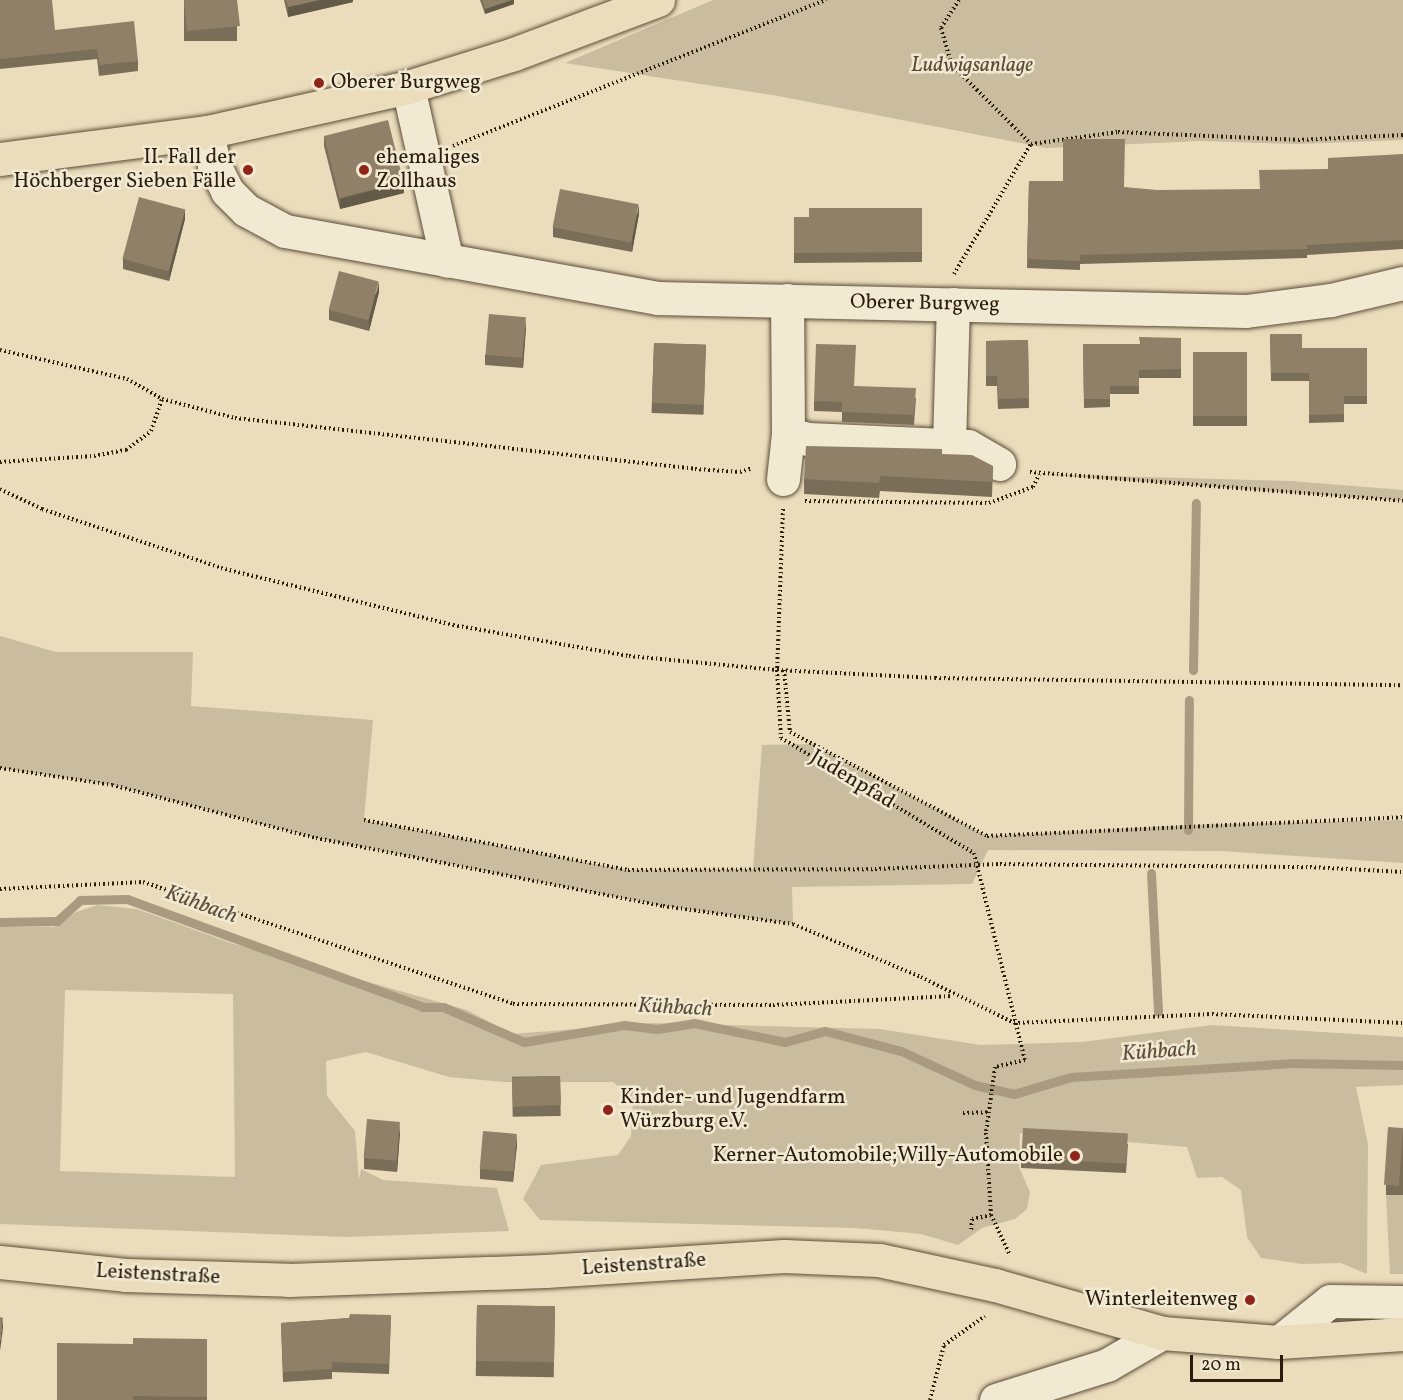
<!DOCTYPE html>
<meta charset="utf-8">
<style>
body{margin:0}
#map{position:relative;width:1403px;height:1400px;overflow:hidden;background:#ebddbc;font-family:Vollkorn,serif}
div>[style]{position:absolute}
.green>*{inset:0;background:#cabc9e}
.stream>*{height:9px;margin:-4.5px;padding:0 4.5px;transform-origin:4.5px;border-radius:4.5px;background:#aa9b80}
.path>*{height:4px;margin-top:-2px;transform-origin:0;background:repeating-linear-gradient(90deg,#2b1c0b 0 1.5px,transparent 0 4.5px)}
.roads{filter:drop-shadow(0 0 2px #5b4c37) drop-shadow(0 0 2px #5b4c37)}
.minor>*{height:33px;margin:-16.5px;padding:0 16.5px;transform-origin:16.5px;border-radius:16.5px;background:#f2e9d3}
.major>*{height:33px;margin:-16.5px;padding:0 16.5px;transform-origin:16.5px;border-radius:16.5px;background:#ebddbc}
.wall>*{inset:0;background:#7b6e59;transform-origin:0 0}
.shaded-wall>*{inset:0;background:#645a48}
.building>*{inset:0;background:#8f8067;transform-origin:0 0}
.dots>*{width:16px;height:16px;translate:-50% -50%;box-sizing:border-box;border:3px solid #f2e9d3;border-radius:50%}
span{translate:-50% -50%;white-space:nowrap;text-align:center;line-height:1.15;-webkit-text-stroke:5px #f2e9d3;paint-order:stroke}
.park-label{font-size:21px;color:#5b4c37;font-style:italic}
.poi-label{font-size:21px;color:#2b1c0b}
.left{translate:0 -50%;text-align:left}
.right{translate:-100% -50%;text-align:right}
.street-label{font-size:21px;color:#2b1c0b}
.water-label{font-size:22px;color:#5e4f3a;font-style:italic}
.scale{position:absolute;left:1190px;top:1355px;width:93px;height:27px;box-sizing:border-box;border:3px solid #2b1c0b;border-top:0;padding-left:8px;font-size:18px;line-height:21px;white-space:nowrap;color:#2b1c0b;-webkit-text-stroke:4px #f2e9d3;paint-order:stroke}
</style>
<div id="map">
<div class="green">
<div style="clip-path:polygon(713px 0,1403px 0,1403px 140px,1298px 144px,1200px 141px,1046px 148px,778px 96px,565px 63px)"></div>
<div style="clip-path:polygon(1039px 474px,1291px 481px,1403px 490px,1403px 501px)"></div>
<div style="clip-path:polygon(0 636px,56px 652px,193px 652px,191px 706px,373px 720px,364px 820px,627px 870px,753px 869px,762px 745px,813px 744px,987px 836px,1188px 825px,1403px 820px,1403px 863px,1220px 851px,988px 850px,972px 884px,792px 887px,793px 924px,663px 906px,316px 838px,112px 785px,0 768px)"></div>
<div style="clip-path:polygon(evenodd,98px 905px,137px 909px,231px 943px,467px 1010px,512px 1034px,653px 1023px,880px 1029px,980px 1045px,1082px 1042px,1212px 1025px,1403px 1037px,1403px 1085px,1356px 1087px,1368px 1144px,1367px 1274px,1341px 1263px,1302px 1264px,1261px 1258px,1247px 1237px,1241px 1190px,1222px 1177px,1197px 1178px,1187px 1147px,1020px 1133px,1019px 1167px,1030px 1192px,1027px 1209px,1015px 1219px,982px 1228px,958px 1245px,921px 1234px,855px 1228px,540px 1220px,523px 1199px,541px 1165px,618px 1155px,631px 1136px,633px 1099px,613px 1082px,504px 1082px,449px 1077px,366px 1052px,326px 1061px,327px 1096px,355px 1131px,359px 1180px,361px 1169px,383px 1180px,497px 1188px,509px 1231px,347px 1237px,0 1224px,0 927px,54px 927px,76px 912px,98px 905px,65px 990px,233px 994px,235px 1177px,60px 1171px,65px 990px)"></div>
<div style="clip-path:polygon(1386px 1195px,1403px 1195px,1403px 1274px,1390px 1274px)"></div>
</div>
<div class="stream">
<div style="left:1193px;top:670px;width:167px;rotate:-89deg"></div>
<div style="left:1188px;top:830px;width:130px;rotate:-89.6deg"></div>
<div style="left:1151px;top:873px;width:139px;rotate:87.1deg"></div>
<div style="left:0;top:922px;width:57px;rotate:-1deg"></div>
<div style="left:57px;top:921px;width:31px;rotate:-42deg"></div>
<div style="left:80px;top:900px;width:47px;rotate:-1.2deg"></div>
<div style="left:127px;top:899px;width:315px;rotate:20deg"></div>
<div style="left:423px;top:1007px;width:20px"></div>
<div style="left:443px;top:1007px;width:88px;rotate:23.4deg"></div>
<div style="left:524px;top:1042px;width:101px;rotate:-9.6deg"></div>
<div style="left:624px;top:1025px;width:33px;rotate:7deg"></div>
<div style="left:657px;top:1029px;width:37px;rotate:-9deg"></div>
<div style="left:694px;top:1023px;width:93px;rotate:11.8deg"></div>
<div style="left:785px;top:1042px;width:41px;rotate:-15.4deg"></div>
<div style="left:825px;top:1031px;width:79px;rotate:14.7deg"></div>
<div style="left:901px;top:1051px;width:81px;rotate:24.7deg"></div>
<div style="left:975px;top:1085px;width:40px;rotate:13deg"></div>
<div style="left:1014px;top:1094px;width:59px;rotate:-16.6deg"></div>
<div style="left:1071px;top:1077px;width:221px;rotate:-3.6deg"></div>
<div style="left:1292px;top:1063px;width:111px;rotate:1deg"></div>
</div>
<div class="path">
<div style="left:959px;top:0;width:33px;rotate:123deg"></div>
<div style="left:941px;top:28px;width:37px;rotate:74deg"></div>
<div style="left:951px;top:64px;width:113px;rotate:45deg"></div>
<div style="left:453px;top:146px;width:401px;rotate:-21.4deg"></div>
<div style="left:954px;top:274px;width:151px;rotate:-59.4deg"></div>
<div style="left:1031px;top:144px;width:88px;rotate:-7.9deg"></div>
<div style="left:1118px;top:132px;width:180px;rotate:2.5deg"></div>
<div style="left:1298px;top:140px;width:105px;rotate:-2.7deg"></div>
<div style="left:0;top:350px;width:130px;rotate:12.9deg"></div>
<div style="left:127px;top:379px;width:40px;rotate:29.7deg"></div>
<div style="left:162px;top:399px;width:75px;rotate:14.6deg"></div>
<div style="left:235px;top:418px;width:463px;rotate:6.3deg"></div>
<div style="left:695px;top:469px;width:45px;rotate:3.8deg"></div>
<div style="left:740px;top:472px;width:13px;rotate:-18deg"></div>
<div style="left:0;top:462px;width:94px;rotate:-3.7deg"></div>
<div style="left:94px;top:456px;width:33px;rotate:-11deg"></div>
<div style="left:126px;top:450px;width:31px;rotate:-37deg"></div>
<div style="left:151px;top:431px;width:34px;rotate:-71deg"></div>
<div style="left:1030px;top:472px;width:374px;rotate:4.4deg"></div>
<div style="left:0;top:489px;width:47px;rotate:25.5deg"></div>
<div style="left:42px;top:509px;width:188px;rotate:18.2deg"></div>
<div style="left:221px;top:568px;width:239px;rotate:13.8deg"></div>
<div style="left:453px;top:625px;width:179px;rotate:10deg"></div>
<div style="left:629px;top:656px;width:149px;rotate:5.4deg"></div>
<div style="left:777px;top:670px;width:158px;rotate:2.9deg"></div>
<div style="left:935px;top:678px;width:468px;rotate:0.9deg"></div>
<div style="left:805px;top:501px;width:184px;rotate:0.6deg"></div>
<div style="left:989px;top:503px;width:47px;rotate:-20deg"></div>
<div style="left:1033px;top:487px;width:14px;rotate:-65deg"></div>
<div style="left:783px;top:509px;width:161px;rotate:92.1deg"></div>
<div style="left:777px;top:670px;width:68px;rotate:86.6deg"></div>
<div style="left:781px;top:738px;width:225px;rotate:30.8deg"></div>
<div style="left:974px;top:853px;width:213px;rotate:76.2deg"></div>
<div style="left:1025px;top:1060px;width:31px;rotate:167deg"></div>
<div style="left:995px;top:1067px;width:67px;rotate:97.8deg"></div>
<div style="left:986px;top:1133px;width:82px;rotate:86.5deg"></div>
<div style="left:991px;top:1215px;width:19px;rotate:168deg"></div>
<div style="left:972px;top:1219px;width:11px;rotate:95deg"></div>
<div style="left:784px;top:670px;width:62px;rotate:84.5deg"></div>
<div style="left:790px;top:732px;width:223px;rotate:27.8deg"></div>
<div style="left:987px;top:836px;width:416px;rotate:-2.6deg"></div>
<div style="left:0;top:768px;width:113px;rotate:8.6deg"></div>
<div style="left:112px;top:785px;width:211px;rotate:14.6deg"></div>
<div style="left:316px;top:838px;width:354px;rotate:11.1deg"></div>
<div style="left:663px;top:906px;width:131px;rotate:7.9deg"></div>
<div style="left:793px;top:924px;width:139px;rotate:22.5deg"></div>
<div style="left:921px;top:977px;width:104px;rotate:26.3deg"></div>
<div style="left:1014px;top:1023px;width:198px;rotate:-2.6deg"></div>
<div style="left:1212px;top:1014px;width:191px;rotate:2.7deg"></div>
<div style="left:364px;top:820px;width:269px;rotate:10.7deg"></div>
<div style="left:628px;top:870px;width:247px;rotate:-0.2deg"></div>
<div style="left:875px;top:869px;width:125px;rotate:-2.3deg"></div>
<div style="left:1000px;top:864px;width:310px;rotate:0.6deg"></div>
<div style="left:1310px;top:867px;width:93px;rotate:3.1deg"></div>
<div style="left:0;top:889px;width:143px;rotate:-2.8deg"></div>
<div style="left:143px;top:882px;width:390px;rotate:18.2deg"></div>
<div style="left:513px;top:1004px;width:260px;rotate:0.2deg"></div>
<div style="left:773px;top:1005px;width:180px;rotate:-2.9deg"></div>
<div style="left:963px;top:1113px;width:25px;rotate:-2deg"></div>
<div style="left:991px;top:1215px;width:44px;rotate:64.6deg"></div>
<div style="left:930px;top:1400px;width:57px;rotate:-75.7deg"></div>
<div style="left:944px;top:1345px;width:50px;rotate:-35.3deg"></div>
</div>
<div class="roads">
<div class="minor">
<div style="left:408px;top:87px;width:178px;rotate:77.4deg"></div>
<div style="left:207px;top:132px;width:34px;rotate:78deg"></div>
<div style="left:214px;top:165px;width:29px;rotate:63deg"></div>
<div style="left:227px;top:191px;width:27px;rotate:45deg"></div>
<div style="left:246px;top:210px;width:44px;rotate:28.3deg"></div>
<div style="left:285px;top:231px;width:378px;rotate:10.2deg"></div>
<div style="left:657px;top:298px;width:589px;rotate:1.26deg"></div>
<div style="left:1246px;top:311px;width:86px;rotate:-7.4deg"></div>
<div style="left:1331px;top:300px;width:74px;rotate:-13.3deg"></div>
<div style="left:788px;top:434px;width:21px;rotate:14deg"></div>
<div style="left:808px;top:439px;width:160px;rotate:2.5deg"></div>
<div style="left:968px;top:446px;width:36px;rotate:30deg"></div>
<div style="left:949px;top:445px;width:141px;rotate:-88.4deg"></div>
<div style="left:783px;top:479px;width:45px;rotate:-83.7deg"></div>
<div style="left:788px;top:434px;width:134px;rotate:-90.4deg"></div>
<div style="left:1279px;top:1342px;width:65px;rotate:-38.8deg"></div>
<div style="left:1330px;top:1301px;width:73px;rotate:0.8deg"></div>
<div style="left:996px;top:1400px;width:116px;rotate:-17.5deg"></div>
<div style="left:1107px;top:1365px;width:64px;rotate:-30.2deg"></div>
</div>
<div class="major">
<div style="left:0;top:159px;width:209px;rotate:-7.4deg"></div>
<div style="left:207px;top:132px;width:206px;rotate:-12.6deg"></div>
<div style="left:408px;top:87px;width:111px;rotate:-17.3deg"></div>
<div style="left:514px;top:54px;width:154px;rotate:-20.6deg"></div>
<div style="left:0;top:1262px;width:126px;rotate:5.9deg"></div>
<div style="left:125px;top:1275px;width:164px;rotate:1.7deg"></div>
<div style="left:289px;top:1280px;width:256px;rotate:-2deg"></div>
<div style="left:545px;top:1271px;width:239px;rotate:-3.6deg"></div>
<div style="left:784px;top:1256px;width:95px;rotate:2.4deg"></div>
<div style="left:879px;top:1260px;width:119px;rotate:12.2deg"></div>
<div style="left:995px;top:1285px;width:174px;rotate:16deg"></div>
<div style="left:1162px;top:1333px;width:117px;rotate:4.4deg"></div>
<div style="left:1279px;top:1342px;width:124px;rotate:-3.7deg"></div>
</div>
</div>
<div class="wall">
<div style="clip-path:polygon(0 0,55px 30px,138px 61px,138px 71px,99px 76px,97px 59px,0 69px)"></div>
<div style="left:184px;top:0;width:53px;height:41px"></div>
<div style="clip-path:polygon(284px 0,353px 0,353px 2px,288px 17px)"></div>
<div style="clip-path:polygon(480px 0,514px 0,514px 4px,485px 14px)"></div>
<div style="clip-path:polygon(324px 136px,404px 193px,340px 209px,324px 146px)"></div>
<div style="clip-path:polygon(1029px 181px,1063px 181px,1124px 187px,1403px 240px,1403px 249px,1307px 255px,1307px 258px,1080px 264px,1080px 270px,1027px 268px)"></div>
<div style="clip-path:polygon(922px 208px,922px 262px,794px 263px,794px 217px,809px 217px)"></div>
<div style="clip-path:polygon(639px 214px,632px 252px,553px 237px,553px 227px)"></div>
<div style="clip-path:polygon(185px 219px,169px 281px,123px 269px,123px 259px)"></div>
<div style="clip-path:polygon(379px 292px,369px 331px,329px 320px,329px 310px)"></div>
<div style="clip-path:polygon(526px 327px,523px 368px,485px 365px,485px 355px)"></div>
<div style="clip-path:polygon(1270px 334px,1302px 348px,1367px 348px,1367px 404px,1344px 404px,1344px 422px,1309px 423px,1309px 381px,1271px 381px)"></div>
<div style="clip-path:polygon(1181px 338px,1181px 378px,1139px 378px,1139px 394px,1110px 394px,1110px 407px,1084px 408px,1083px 344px,1140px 344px)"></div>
<div style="clip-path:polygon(1028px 340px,1029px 408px,998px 409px,997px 386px,986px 386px,986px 341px)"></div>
<div style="left:654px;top:343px;width:52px;height:70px;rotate:2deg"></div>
<div style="left:1193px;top:352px;width:54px;height:74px"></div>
<div style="clip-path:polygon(855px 386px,916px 398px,914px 425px,842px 422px,842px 412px,814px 411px,814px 401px)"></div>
<div style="clip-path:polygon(942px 454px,993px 466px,992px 497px,880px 491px,879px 498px,804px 494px,804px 479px)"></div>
<div style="left:560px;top:1076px;width:40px;height:48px;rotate:89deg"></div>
<div style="clip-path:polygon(1403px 1128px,1403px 1195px,1386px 1195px,1386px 1185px)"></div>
<div style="clip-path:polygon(400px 1132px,397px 1172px,364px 1169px,364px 1158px)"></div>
<div style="clip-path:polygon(517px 1144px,513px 1182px,480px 1179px,480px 1169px)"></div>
<div style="clip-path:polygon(1128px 1144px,1126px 1173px,1021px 1168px,1021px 1158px)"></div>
<div style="left:477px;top:1305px;width:78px;height:71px;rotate:1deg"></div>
<div style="clip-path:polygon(391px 1315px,389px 1374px,332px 1372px,332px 1379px,283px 1382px,281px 1323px)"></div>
<div style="clip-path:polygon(207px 1339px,207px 1400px,57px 1400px)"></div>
</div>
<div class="shaded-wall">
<div style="clip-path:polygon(320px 0,353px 0,353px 2px,288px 17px,288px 7px)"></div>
<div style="clip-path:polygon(512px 0,514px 0,514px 4px,485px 14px,485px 9px)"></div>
<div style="clip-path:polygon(404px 182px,404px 193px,340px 209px,340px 199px)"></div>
<div style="clip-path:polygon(639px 204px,639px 214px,632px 252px,632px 241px)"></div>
<div style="clip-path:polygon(185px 209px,185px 219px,169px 281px,169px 271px)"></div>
<div style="clip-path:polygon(379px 282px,379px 292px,369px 331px,369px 320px)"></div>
<div style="clip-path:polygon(526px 317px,526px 327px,523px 368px,523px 357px)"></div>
<div style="clip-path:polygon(400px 1122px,400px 1132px,397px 1172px,397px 1161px)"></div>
<div style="clip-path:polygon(517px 1134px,517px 1144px,513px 1182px,513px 1172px)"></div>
<div style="clip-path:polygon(3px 1318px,3px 1328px,0 1351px,0 1341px)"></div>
</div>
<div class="building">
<div style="clip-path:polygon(0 0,52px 0,55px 30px,134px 21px,138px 61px,99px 65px,97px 49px,0 59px)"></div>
<div style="clip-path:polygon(184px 0,237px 0,240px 26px,187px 31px)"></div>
<div style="clip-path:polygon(286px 0,320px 0,288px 7px)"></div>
<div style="clip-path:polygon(482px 0,512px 0,485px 9px)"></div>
<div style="left:388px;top:120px;width:64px;height:66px;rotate:76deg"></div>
<div style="clip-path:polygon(1063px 139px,1125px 139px,1124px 187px,1157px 190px,1260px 189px,1259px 170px,1328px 169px,1328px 158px,1403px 154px,1403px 240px,1307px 245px,1307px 249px,1080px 255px,1080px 261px,1027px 259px,1029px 181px,1063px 181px)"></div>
<div style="left:560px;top:189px;width:80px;height:39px;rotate:11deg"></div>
<div style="left:139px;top:197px;width:48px;height:64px;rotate:15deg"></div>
<div style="clip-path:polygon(809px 208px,922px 208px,922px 252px,794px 253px,794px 217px,809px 217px)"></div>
<div style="left:339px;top:271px;width:41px;height:40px;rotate:15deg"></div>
<div style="left:489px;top:314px;width:37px;height:41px;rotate:5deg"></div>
<div style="clip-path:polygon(1270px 334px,1302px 334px,1302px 348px,1367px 348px,1367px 396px,1344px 396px,1344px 414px,1309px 415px,1309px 373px,1271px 373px)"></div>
<div style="clip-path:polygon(1139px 337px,1181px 338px,1181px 369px,1139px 370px,1139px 386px,1110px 386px,1110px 399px,1084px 399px,1083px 344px,1140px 344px)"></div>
<div style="clip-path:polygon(1028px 340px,1029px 398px,998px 399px,997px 376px,986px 376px,986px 341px)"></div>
<div style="left:654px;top:343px;width:52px;height:60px;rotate:2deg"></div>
<div style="clip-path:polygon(816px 344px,856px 345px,854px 386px,916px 388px,914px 415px,842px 412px,842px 402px,814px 401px)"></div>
<div style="left:1193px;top:352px;width:54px;height:64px"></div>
<div style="clip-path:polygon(806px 446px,942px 449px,942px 454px,972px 455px,993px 466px,992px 482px,880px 476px,879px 483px,804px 479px)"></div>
<div style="left:560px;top:1076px;width:29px;height:48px;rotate:88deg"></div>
<div style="left:367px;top:1119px;width:33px;height:39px;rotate:5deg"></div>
<div style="left:1388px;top:1127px;width:15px;height:58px;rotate:4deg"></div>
<div style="left:1023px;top:1128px;width:105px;height:30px;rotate:3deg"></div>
<div style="left:483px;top:1131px;width:34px;height:38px;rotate:5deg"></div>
<div style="left:477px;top:1305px;width:78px;height:56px;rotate:1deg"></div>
<div style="clip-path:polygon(350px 1314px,391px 1315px,389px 1364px,332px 1362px,332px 1369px,283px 1372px,281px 1323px,349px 1318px)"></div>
<div style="clip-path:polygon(0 1317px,3px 1318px,0 1341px)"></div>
<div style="clip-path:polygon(133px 1338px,207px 1339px,207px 1397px,133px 1396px,133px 1400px,57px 1400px,57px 1343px,133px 1344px)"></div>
</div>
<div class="dots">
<div style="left:319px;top:83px;background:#8f2418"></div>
<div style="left:248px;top:170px;background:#8f2418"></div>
<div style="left:364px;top:170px;background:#8f2418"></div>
<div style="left:608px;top:1110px;background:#8f2418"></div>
<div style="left:1075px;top:1156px;background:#8f2418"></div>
<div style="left:1250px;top:1300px;background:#8f2418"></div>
</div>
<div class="park-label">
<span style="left:972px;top:66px">Ludwigsanlage</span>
</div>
<div class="poi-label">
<span class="left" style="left:331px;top:83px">Oberer Burgweg</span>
<span class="right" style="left:236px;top:170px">II. Fall der<br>Höchberger Sieben Fälle</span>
<span class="left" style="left:376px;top:170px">ehemaliges<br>Zollhaus</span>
<span class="left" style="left:620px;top:1110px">Kinder- und Jugendfarm<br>Würzburg e.V.</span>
<span class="right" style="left:1063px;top:1156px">Kerner-Automobile;Willy-Automobile</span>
<span class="right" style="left:1238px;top:1300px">Winterleitenweg</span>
</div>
<div class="street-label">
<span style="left:925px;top:304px;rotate:1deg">Oberer Burgweg</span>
<span style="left:852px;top:780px;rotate:31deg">Judenpfad</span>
<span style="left:644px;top:1265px;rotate:-4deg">Leistenstraße</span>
<span style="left:158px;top:1275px;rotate:3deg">Leistenstraße</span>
</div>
<div class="water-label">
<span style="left:201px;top:905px;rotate:20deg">Kühbach</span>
<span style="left:675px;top:1008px;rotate:3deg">Kühbach</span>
<span style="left:1159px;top:1052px;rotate:-4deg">Kühbach</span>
</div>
<div class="scale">20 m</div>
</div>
